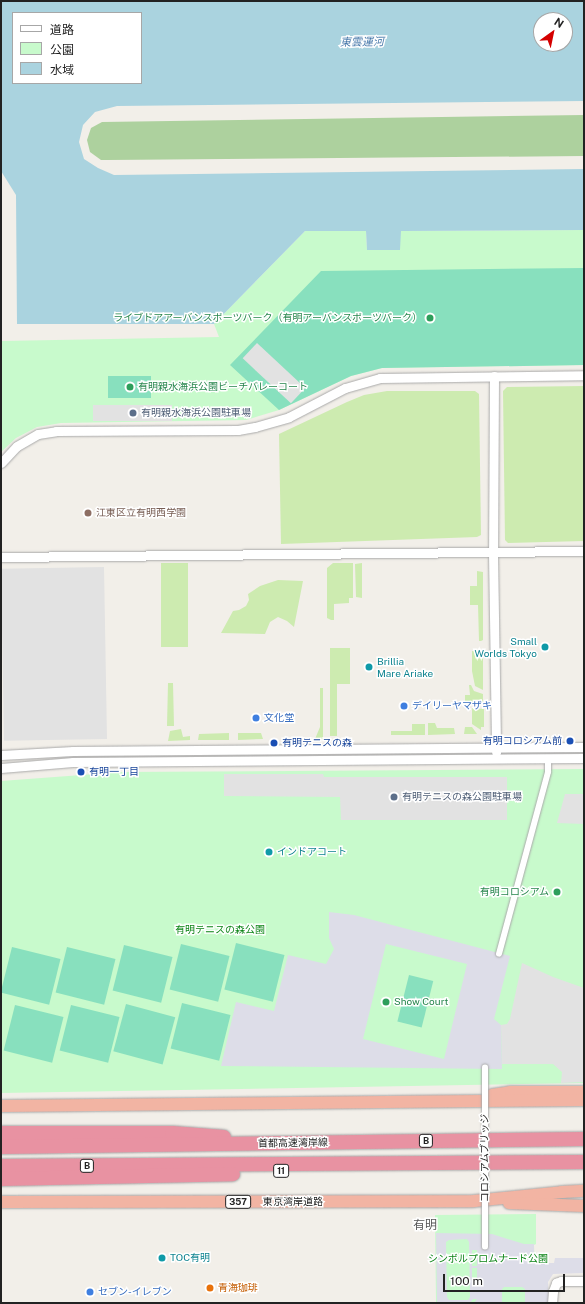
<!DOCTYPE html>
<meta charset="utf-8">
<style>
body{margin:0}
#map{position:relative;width:585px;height:1304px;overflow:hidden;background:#f2efe9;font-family:"Public Sans","Noto Sans JP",sans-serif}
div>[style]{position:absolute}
.grass>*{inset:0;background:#cdebb0;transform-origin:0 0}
.forest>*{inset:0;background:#add19e}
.park>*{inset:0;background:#c8facc}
.pitch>*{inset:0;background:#88e0be;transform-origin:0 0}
.parking>*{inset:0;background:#e2e2e2;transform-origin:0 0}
.plaza>*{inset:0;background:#dddde8}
.water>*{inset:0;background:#aad3df}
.roads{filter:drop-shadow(0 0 1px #a9a9a9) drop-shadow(0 0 1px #a9a9a9)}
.pedestrian>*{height:5.5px;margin:-2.75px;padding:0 2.75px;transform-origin:2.75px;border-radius:2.75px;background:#fff}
.tertiary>*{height:9px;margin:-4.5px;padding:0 4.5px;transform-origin:4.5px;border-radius:4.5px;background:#fff}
.trunk>*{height:12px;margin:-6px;padding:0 6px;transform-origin:6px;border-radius:6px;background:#f2b4a3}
.motorway>*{height:14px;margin:-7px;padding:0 7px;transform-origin:7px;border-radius:7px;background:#e892a2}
.bridges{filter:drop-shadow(0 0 1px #a9a9a9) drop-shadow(0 0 1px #a9a9a9)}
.pedestrian-bridge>*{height:5.5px;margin:-2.75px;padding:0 2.75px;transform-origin:2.75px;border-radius:2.75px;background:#fff}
.dots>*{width:11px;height:11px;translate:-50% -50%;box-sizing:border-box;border:2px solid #fff;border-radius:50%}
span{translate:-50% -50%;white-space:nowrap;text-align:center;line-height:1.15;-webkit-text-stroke:3px #fff;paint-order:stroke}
.shield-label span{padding:1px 3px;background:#fff;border:1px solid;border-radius:3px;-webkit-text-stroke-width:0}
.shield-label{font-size:9px;color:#222;font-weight:700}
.leisure-label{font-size:10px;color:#27864d}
.right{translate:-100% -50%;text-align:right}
.left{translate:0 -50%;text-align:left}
.service-label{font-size:10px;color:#4e5e75}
.education-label{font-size:10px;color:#785e54}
.culture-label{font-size:10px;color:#0d838f}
.shop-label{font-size:10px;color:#366cbe}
.transit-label{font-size:10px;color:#164399}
.park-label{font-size:10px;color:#0c8416}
.street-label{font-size:10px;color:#222}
.food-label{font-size:10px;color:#c56008}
.water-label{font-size:11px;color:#4a7aab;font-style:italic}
.quarter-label{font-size:12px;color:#555}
.frame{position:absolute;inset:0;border:2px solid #222;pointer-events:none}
.legend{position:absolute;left:12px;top:12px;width:130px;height:72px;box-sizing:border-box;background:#fff;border:1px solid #a7a7a7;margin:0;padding:5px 7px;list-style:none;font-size:12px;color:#222}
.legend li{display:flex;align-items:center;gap:8px;height:20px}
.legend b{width:20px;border:1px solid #a7a7a7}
.north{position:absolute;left:533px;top:12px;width:40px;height:40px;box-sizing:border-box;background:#fff;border:1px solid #a7a7a7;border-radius:50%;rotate:33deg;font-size:11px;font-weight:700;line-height:16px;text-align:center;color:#222}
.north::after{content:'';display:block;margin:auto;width:14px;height:18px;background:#d40000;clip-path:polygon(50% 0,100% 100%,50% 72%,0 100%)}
.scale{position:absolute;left:443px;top:1274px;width:122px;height:18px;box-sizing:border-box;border:2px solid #222;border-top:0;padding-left:5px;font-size:12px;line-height:14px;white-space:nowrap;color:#222;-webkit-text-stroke:3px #fff;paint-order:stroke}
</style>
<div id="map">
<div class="grass">
<div style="clip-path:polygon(584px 386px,584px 541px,508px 543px,505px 540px,503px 391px,507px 387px)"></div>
<div style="clip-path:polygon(387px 391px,475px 391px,479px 394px,481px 535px,477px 537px,281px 544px,279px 434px,347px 402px,364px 395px)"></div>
<div style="left:161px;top:563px;width:27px;height:84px"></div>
<div style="clip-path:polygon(333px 563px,353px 563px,353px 598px,349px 598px,349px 603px,334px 604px,334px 620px,331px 620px,327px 618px,327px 568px)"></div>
<div style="clip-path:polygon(362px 563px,362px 598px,356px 597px,355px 564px)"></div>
<div style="clip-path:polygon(477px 571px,483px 572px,483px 640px,481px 641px,479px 641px,478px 605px,470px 605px,470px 586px,477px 586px)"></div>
<div style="clip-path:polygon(278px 580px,303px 581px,294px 627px,287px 621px,278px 617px,270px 622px,265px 634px,221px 633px,233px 611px,239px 610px,246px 606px,249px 600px,248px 594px,260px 586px)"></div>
<div style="clip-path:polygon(330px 648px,350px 648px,350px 684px,337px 684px,337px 736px,330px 736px)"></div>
<div style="clip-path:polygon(472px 651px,483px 651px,483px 690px,475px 686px,472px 671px)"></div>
<div style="clip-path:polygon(168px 683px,173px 683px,174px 726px,167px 726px)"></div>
<div style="clip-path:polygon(469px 685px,471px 685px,474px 691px,483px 694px,483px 704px,468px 703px,468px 701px,465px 701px,465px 695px,470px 695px)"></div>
<div style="clip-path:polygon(320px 688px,323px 688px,323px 739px,315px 739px,320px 727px)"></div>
<div style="clip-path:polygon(472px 708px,484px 709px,484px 727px,481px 727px,481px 730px,472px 724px)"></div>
<div style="clip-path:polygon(428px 723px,435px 723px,437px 728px,454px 728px,455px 734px,428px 735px)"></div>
<div style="clip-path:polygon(412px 724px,425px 724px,425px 735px,391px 735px,391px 731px,412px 731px)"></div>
<div style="clip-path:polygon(465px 727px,472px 727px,477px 734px,464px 734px)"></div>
<div style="clip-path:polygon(181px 729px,183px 737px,190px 736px,190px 740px,168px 741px,170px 731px)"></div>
<div style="clip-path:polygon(229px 733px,229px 740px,198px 740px,199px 734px)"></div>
<div style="clip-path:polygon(238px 733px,261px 733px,263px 739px,238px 740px)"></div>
</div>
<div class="forest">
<div style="clip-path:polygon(584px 115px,584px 156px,107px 160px,101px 160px,90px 152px,87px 140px,91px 128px,102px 122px)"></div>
</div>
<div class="park">
<div style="clip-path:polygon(584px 230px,584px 365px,382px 368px,351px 376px,279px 410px,246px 420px,61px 423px,37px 427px,16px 438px,1px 452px,1px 341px,219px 337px,214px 324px,305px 231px,366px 231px,367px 250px,400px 231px)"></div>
<div style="clip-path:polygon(584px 769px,584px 1083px,1px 1093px,1px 781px,122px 772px)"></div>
<div style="clip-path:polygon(536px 1214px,536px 1244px,534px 1245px,536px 1303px,436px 1303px,435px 1215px)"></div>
</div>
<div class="pitch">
<div style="clip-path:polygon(584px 268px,584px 365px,382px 368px,351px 376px,279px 410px,230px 365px,321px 271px)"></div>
<div style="left:108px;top:376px;width:43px;height:22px"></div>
<div style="left:236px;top:943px;width:50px;height:48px;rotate:14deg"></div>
<div style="left:181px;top:944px;width:50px;height:47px;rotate:14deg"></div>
<div style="left:124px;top:945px;width:50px;height:47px;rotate:14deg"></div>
<div style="left:12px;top:947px;width:50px;height:47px;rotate:14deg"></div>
<div style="left:67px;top:947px;width:50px;height:47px;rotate:14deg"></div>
<div style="left:409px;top:975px;width:25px;height:48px;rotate:14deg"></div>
<div style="left:182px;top:1003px;width:50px;height:47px;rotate:14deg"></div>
<div style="left:126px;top:1004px;width:51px;height:49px;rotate:15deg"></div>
<div style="left:15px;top:1005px;width:50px;height:47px;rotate:14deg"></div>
<div style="left:71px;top:1005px;width:50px;height:47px;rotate:14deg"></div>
</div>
<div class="parking">
<div style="left:257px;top:343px;width:66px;height:21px;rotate:43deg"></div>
<div style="left:93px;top:405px;width:79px;height:16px"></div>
<div style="left:104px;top:567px;width:172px;height:103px;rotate:89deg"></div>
<div style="clip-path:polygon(224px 774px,323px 774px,324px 777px,507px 777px,507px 820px,341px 820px,340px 797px,224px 796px)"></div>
<div style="clip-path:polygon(565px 794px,584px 794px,584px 824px,557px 823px)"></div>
<div style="clip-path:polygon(522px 963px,553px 977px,584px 988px,584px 1082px,561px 1083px,562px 1072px,553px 1064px,502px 1064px,501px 1025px,507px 1024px,510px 1019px)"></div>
</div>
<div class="plaza">
<div style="clip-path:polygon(evenodd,329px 912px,354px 915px,510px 956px,494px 1019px,501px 1025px,502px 1069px,221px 1066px,236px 1002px,274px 1011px,288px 955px,326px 964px,334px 949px,329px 938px,329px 912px,386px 944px,467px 964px,444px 1059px,363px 1039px,386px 944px)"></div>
<div style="clip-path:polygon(evenodd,436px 1233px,492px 1234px,524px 1244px,534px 1244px,534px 1263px,554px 1263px,555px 1258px,584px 1258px,584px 1273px,553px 1274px,548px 1282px,549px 1303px,525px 1303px,525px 1289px,522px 1287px,504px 1287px,502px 1289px,502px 1303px,474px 1303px,477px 1299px,473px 1299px,470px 1303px,437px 1303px,436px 1233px,467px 1239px,469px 1242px,470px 1297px,468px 1300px,449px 1300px,447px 1297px,446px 1242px,449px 1240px,467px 1239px,436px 1233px,472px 1250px,477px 1250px,477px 1266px,472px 1266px,472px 1250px,436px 1233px,472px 1268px,477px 1268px,477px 1284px,472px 1284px,472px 1268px)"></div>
</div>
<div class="water">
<div style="clip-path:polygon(evenodd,1px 1px,584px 1px,584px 101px,117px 106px,95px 112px,83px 125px,79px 142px,84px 159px,98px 168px,114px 175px,584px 169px,584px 230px,401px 231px,400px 250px,367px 250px,366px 231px,305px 231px,214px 324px,17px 324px,16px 195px,1px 171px,1px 1px,13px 13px,141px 13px,141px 83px,13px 83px,13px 13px,1px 1px,541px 20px,565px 20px,565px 44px,541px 44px,541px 20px)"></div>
</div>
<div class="roads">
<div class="pedestrian">
<div style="left:499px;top:954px;width:188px;rotate:-74.9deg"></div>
<div style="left:548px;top:772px;width:9px;rotate:-90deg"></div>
</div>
<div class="tertiary">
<div style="left:494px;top:376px;width:177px;rotate:90.3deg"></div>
<div style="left:493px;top:553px;width:199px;rotate:89.1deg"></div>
<div style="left:1px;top:463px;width:23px;rotate:-47deg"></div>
<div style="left:17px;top:446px;width:24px;rotate:-30deg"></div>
<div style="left:38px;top:434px;width:18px;rotate:-9deg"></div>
<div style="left:56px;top:431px;width:182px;rotate:-0.3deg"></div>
<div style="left:238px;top:430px;width:17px;rotate:-10deg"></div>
<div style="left:255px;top:427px;width:35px;rotate:-16deg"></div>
<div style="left:289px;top:417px;width:63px;rotate:-27.4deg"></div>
<div style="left:345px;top:388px;width:36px;rotate:-16deg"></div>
<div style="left:380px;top:378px;width:204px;rotate:-0.8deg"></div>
<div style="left:1px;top:557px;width:583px;rotate:-0.59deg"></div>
<div style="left:1px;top:755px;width:72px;rotate:-3.2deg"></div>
<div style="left:73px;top:751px;width:511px;rotate:-0.45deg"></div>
<div style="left:1px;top:768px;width:72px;rotate:-4.8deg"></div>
<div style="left:73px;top:762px;width:511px;rotate:-0.45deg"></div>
<div style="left:552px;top:1303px;width:12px;rotate:-85deg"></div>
<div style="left:553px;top:1291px;width:9px;rotate:-69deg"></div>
<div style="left:556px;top:1283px;width:5px;rotate:-22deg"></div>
<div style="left:561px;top:1281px;width:23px"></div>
</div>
<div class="trunk">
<div style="left:492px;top:1095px;width:19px;rotate:-9deg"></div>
<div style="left:511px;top:1092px;width:73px"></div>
<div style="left:1px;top:1106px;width:583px;rotate:-0.59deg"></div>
<div style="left:1px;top:1202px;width:473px;rotate:-0.1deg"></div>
<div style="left:474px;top:1201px;width:88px;rotate:-5.8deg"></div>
<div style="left:562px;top:1192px;width:22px;rotate:-3deg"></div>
<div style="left:509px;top:1203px;width:75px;rotate:2.3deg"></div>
</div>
<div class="motorway">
<div style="left:1px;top:1133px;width:171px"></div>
<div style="left:172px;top:1133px;width:52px;rotate:4.4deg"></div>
<div style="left:1px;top:1147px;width:583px;rotate:-0.79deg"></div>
<div style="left:1px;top:1166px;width:583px;rotate:-0.39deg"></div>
<div style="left:1px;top:1179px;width:232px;rotate:-1.2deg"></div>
</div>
</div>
<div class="bridges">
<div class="pedestrian-bridge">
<div style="left:485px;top:1247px;width:179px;rotate:-90deg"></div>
</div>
</div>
<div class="dots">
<div style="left:430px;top:318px;background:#2e9e5b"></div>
<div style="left:130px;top:387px;background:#2e9e5b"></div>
<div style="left:133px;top:413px;background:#5c6f8a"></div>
<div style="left:88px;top:513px;background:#8d6e63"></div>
<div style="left:545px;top:647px;background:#0f9aa8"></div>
<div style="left:369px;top:667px;background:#0f9aa8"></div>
<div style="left:404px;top:706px;background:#3f7fe0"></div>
<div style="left:256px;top:718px;background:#3f7fe0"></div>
<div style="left:570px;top:741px;background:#1a4fb4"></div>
<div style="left:274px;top:743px;background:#1a4fb4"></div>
<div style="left:81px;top:772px;background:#1a4fb4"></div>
<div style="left:394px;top:797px;background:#5c6f8a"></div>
<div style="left:269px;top:852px;background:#0f9aa8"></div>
<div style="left:557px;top:892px;background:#2e9e5b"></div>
<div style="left:386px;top:1002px;background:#2e9e5b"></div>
<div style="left:162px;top:1258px;background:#0f9aa8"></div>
<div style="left:210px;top:1288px;background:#e8710a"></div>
<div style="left:90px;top:1292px;background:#3f7fe0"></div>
</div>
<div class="shield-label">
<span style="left:426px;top:1141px">B</span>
<span style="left:87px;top:1166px">B</span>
<span style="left:281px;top:1171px">11</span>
<span style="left:238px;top:1202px">357</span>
</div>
<div class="leisure-label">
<span class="right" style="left:422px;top:318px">ライブドアアーバンスポーツパーク（有明アーバンスポーツパーク）</span>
<span class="left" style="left:138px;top:387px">有明親水海浜公園ビーチバレーコート</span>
<span class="right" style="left:549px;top:892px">有明コロシアム</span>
<span class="left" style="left:394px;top:1002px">Show Court</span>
</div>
<div class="service-label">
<span class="left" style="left:141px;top:413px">有明親水海浜公園駐車場</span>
<span class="left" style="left:402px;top:797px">有明テニスの森公園駐車場</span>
</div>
<div class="education-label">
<span class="left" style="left:96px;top:513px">江東区立有明西学園</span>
</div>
<div class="culture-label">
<span class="right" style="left:537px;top:647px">Small<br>Worlds Tokyo</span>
<span class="left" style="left:377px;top:667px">Brillia<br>Mare Ariake</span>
<span class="left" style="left:277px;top:852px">インドアコート</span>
<span class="left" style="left:170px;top:1258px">TOC有明</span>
</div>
<div class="shop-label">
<span class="left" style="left:412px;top:706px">デイリーヤマザキ</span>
<span class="left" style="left:264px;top:718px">文化堂</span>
<span class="left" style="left:98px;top:1292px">セブン-イレブン</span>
</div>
<div class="transit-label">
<span class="right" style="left:562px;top:741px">有明コロシアム前</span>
<span class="left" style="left:282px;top:743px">有明テニスの森</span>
<span class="left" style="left:89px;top:772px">有明一丁目</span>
</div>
<div class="park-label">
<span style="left:220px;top:930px">有明テニスの森公園</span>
<span style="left:488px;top:1259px">シンボルプロムナード公園</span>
</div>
<div class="street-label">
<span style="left:293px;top:1143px;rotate:-1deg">首都高速湾岸線</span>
<span style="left:485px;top:1158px;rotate:-90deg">コロシアムブリッジ</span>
<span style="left:293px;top:1202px">東京湾岸道路</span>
</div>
<div class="food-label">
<span class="left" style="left:218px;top:1288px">青海珈琲</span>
</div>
<div class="water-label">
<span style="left:362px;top:42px;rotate:-1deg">東雲運河</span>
</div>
<div class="quarter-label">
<span style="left:425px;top:1226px">有明</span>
</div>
<div class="frame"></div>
<ul class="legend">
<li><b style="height:5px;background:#fff"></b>道路</li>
<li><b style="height:11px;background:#c8facc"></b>公園</li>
<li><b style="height:11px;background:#aad3df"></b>水域</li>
</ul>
<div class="north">N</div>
<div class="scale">100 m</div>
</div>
